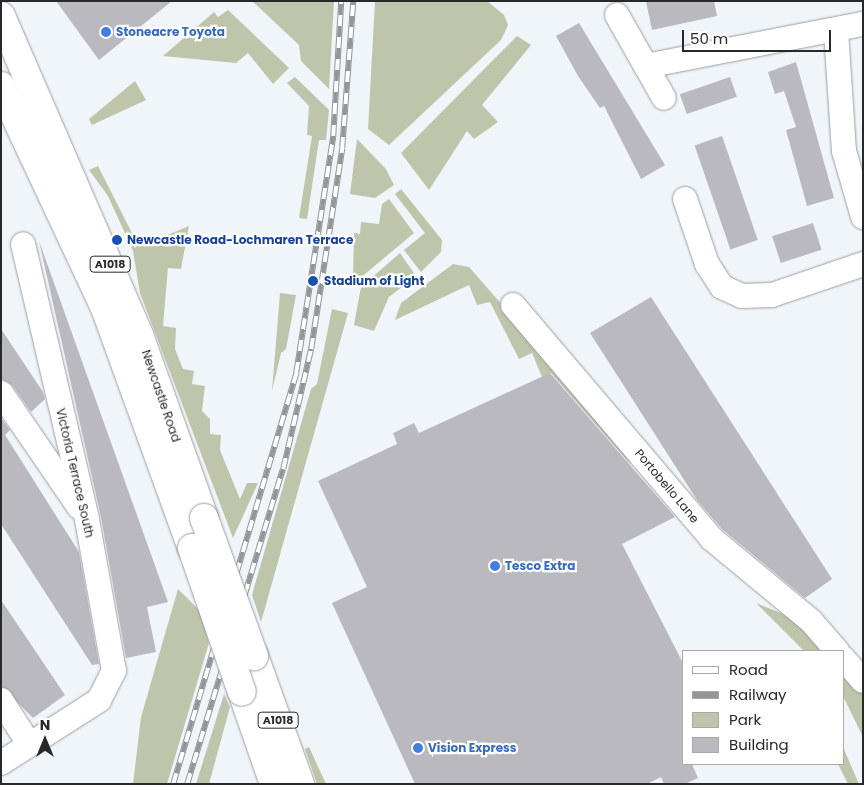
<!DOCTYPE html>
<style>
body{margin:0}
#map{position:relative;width:864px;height:785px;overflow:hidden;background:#f0f5fa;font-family:Poppins,sans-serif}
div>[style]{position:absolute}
.green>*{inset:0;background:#bec5ab}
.building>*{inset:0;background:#b9b9bf;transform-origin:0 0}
.roads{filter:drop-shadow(0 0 1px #9b9fa3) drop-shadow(0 0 1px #9b9fa3)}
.minor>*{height:24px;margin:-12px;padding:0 12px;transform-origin:12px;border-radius:12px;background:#fff}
.trunk>*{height:28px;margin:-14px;padding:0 14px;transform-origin:14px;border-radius:14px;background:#fff}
.rail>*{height:5.5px;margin-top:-2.75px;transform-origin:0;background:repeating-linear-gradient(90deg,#fff 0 11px,#929699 0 22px);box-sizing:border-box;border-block:1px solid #929699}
.bridges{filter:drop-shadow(0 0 1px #9b9fa3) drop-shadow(0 0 1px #9b9fa3)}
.trunk-bridge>*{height:28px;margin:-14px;padding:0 14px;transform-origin:14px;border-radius:14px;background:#fff}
.dots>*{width:14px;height:14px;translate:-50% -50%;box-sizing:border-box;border:2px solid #fff;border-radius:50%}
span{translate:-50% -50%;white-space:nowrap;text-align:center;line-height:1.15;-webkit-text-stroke:4.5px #fff;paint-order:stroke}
.shield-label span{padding:1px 4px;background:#fff;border:1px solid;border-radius:4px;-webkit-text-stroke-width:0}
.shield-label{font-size:11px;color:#262829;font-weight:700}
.shop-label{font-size:12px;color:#366cbe;font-weight:700}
.left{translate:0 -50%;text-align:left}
.transit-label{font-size:12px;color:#164399;font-weight:700}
.street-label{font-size:12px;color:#262829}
.frame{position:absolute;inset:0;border:2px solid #262829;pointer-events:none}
.legend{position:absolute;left:682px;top:650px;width:162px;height:115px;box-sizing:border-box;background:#fff;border:1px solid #a8a9a9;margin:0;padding:6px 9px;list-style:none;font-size:15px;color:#262829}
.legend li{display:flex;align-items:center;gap:10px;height:25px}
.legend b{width:25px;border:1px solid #a8a9a9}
.north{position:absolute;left:20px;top:715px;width:50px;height:50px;-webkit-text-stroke:4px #fff;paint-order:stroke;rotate:0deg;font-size:14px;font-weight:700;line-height:20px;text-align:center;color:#262829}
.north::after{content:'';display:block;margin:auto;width:18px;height:22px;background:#262829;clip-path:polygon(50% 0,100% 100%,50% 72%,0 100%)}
.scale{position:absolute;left:682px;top:30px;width:149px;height:22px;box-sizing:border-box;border:2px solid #262829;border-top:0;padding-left:6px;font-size:15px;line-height:18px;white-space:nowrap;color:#262829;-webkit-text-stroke:4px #fff;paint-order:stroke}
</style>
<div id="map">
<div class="green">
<div style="clip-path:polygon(252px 1px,334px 1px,329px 89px,301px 61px,299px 45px)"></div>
<div style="clip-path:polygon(375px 1px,487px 1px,504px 15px,508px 25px,501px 40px,389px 145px,368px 129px)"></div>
<div style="clip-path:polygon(228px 10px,289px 68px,273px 84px,248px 53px,236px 63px,163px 56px,214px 12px,218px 17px)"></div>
<div style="clip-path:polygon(517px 36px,531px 45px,482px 105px,498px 122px,474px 139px,467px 131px,429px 190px,401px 153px)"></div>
<div style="clip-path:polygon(295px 77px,329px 110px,326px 140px,319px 140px,307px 219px,299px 218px,312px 136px,307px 135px,309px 106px,287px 83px)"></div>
<div style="clip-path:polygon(135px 81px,146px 100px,92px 125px,89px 119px)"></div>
<div style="clip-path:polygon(357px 139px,386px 169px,394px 185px,375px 198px,350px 194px)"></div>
<div style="clip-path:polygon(98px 166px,139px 247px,189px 226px,181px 269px,168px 268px,163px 326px,176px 328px,175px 349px,183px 369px,194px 371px,192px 384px,205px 386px,202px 411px,210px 419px,210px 434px,221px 435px,220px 450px,240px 499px,247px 483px,258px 483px,233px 538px,140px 293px,133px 251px,108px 196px,89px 170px)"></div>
<div style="clip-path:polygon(401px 189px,442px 240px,441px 252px,421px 272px,404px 250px,425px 233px,395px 194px)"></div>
<div style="clip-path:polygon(389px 199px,414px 233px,353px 284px,354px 233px,360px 234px,361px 222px,379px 224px,382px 204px)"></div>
<div style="clip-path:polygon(400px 253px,416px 276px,389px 297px,374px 331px,354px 325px,361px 287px)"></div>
<div style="clip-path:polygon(453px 264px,469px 267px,612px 430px,631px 465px,551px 373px,542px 377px,532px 353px,519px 359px,490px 302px,477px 305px,469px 285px,395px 320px,401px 303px)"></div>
<div style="clip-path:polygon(280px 293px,296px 295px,286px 349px,281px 353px,272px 391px)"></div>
<div style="clip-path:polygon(332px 309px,348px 313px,261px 622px,252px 595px,311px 389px,317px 384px)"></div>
<div style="clip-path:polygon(178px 589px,199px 610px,209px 643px,167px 784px,133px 784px,141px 717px)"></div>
<div style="clip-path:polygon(756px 603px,801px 621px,828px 651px,804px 651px)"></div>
<div style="clip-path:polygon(843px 668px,863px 691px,863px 737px,843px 696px)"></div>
<div style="clip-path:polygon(224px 694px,230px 707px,209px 784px,196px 784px)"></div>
<div style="clip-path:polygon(309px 747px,326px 784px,317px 784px,305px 749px)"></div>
<div style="clip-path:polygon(843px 747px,859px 784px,848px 784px,838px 764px,843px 764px)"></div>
</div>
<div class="building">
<div style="clip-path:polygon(56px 1px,172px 1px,99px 60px)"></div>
<div style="clip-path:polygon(646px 1px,714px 1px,717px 16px,652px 30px)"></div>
<div style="clip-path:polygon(579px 23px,665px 165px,641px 179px,604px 106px,600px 108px,578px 76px,556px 36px)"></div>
<div style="clip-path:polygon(796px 62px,834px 198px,807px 206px,786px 130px,796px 127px,784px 91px,775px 94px,768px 72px)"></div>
<div style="left:730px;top:77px;width:21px;height:53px;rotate:71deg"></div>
<div style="left:722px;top:136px;width:110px;height:29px;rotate:71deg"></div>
<div style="left:813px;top:223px;width:28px;height:43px;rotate:72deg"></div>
<div style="clip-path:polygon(39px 241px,168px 602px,147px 607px,156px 652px,126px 658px,101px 517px)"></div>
<div style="clip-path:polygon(651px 297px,832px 579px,805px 598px,722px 529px,697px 500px,590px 333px)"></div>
<div style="clip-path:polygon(1px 329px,43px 392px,45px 399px,31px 412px,12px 385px,1px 379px)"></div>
<div style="clip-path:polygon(550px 373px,675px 517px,622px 544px,683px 663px,683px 764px,692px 764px,698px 778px,685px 784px,664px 784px,661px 777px,647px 784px,415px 784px,332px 603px,367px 587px,318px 481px,397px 444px,393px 433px,414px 423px,419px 433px)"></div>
<div style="clip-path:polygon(1px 418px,10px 430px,5px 435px,79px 552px,99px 664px,92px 665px,1px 524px)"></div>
<div style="clip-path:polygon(1px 600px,65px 695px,33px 718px,1px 686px)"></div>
</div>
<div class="roads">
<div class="minor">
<div style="left:617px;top:15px;width:95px;rotate:60.5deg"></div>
<div style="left:836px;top:31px;width:120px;rotate:86.2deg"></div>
<div style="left:844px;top:151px;width:69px;rotate:73.9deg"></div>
<div style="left:646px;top:66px;width:221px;rotate:-11deg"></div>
<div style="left:685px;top:199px;width:69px;rotate:71.3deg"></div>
<div style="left:707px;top:264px;width:27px;rotate:57deg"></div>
<div style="left:722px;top:287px;width:22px;rotate:24deg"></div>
<div style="left:742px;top:296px;width:30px;rotate:-2deg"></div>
<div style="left:772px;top:295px;width:96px;rotate:-18.8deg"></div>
<div style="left:513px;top:305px;width:307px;rotate:49.6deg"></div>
<div style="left:712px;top:539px;width:129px;rotate:39.6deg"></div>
<div style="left:811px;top:621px;width:40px;rotate:49deg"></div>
<div style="left:1px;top:393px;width:138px;rotate:55.6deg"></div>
<div style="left:843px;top:658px;width:30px;rotate:49deg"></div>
<div style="left:1px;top:700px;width:52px;rotate:57.5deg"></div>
<div style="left:1px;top:763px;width:117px;rotate:-32.7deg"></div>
<div style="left:99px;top:700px;width:33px;rotate:-63deg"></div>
<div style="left:114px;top:671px;width:154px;rotate:-100.1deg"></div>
<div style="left:87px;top:519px;width:282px;rotate:-103.1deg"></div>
</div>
<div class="trunk">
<div style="left:1px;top:16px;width:348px;rotate:66.6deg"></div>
<div style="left:139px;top:335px;width:194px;rotate:70.4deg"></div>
<div style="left:1px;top:86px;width:245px;rotate:64.9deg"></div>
<div style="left:105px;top:308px;width:255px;rotate:70.1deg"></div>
<div style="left:254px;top:656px;width:136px;rotate:70.2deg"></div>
<div style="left:242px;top:692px;width:97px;rotate:70.8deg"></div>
</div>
</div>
<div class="rail">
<div style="left:173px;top:784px;width:429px;rotate:-73.3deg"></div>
<div style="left:296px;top:373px;width:240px;rotate:-81.1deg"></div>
<div style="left:333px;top:136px;width:135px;rotate:-86.6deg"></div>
<div style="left:187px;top:784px;width:329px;rotate:-73.1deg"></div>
<div style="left:283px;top:469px;width:123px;rotate:-76.9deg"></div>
<div style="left:311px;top:349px;width:203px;rotate:-81.2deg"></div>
<div style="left:342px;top:148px;width:147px;rotate:-85.7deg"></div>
</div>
<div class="bridges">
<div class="trunk-bridge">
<div style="left:204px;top:518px;width:147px;rotate:70.1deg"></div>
<div style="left:192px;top:548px;width:152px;rotate:70.9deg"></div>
</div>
</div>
<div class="dots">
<div style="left:106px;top:32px;background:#3f7fe0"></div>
<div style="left:117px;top:240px;background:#1a4fb4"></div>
<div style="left:313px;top:281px;background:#1a4fb4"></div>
<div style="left:495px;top:566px;background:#3f7fe0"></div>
<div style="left:418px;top:748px;background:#3f7fe0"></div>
</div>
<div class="shield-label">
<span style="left:110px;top:264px">A1018</span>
<span style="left:278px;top:720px">A1018</span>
</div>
<div class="shop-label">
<span class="left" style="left:116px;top:32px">Stoneacre Toyota</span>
<span class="left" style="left:505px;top:566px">Tesco Extra</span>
<span class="left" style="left:428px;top:748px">Vision Express</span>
</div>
<div class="transit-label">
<span class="left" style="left:127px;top:240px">Newcastle Road-Lochmaren Terrace</span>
<span class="left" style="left:324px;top:281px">Stadium of Light</span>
</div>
<div class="street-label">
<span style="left:161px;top:396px;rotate:71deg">Newcastle Road</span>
<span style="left:75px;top:473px;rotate:77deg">Victoria Terrace South</span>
<span style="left:667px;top:486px;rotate:50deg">Portobello Lane</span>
</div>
<div class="frame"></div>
<ul class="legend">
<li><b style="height:6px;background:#fff"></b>Road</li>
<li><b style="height:6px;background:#929699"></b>Railway</li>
<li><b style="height:14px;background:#bec5ab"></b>Park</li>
<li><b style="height:14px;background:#b9b9bf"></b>Building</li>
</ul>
<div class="north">N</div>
<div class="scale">50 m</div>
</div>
